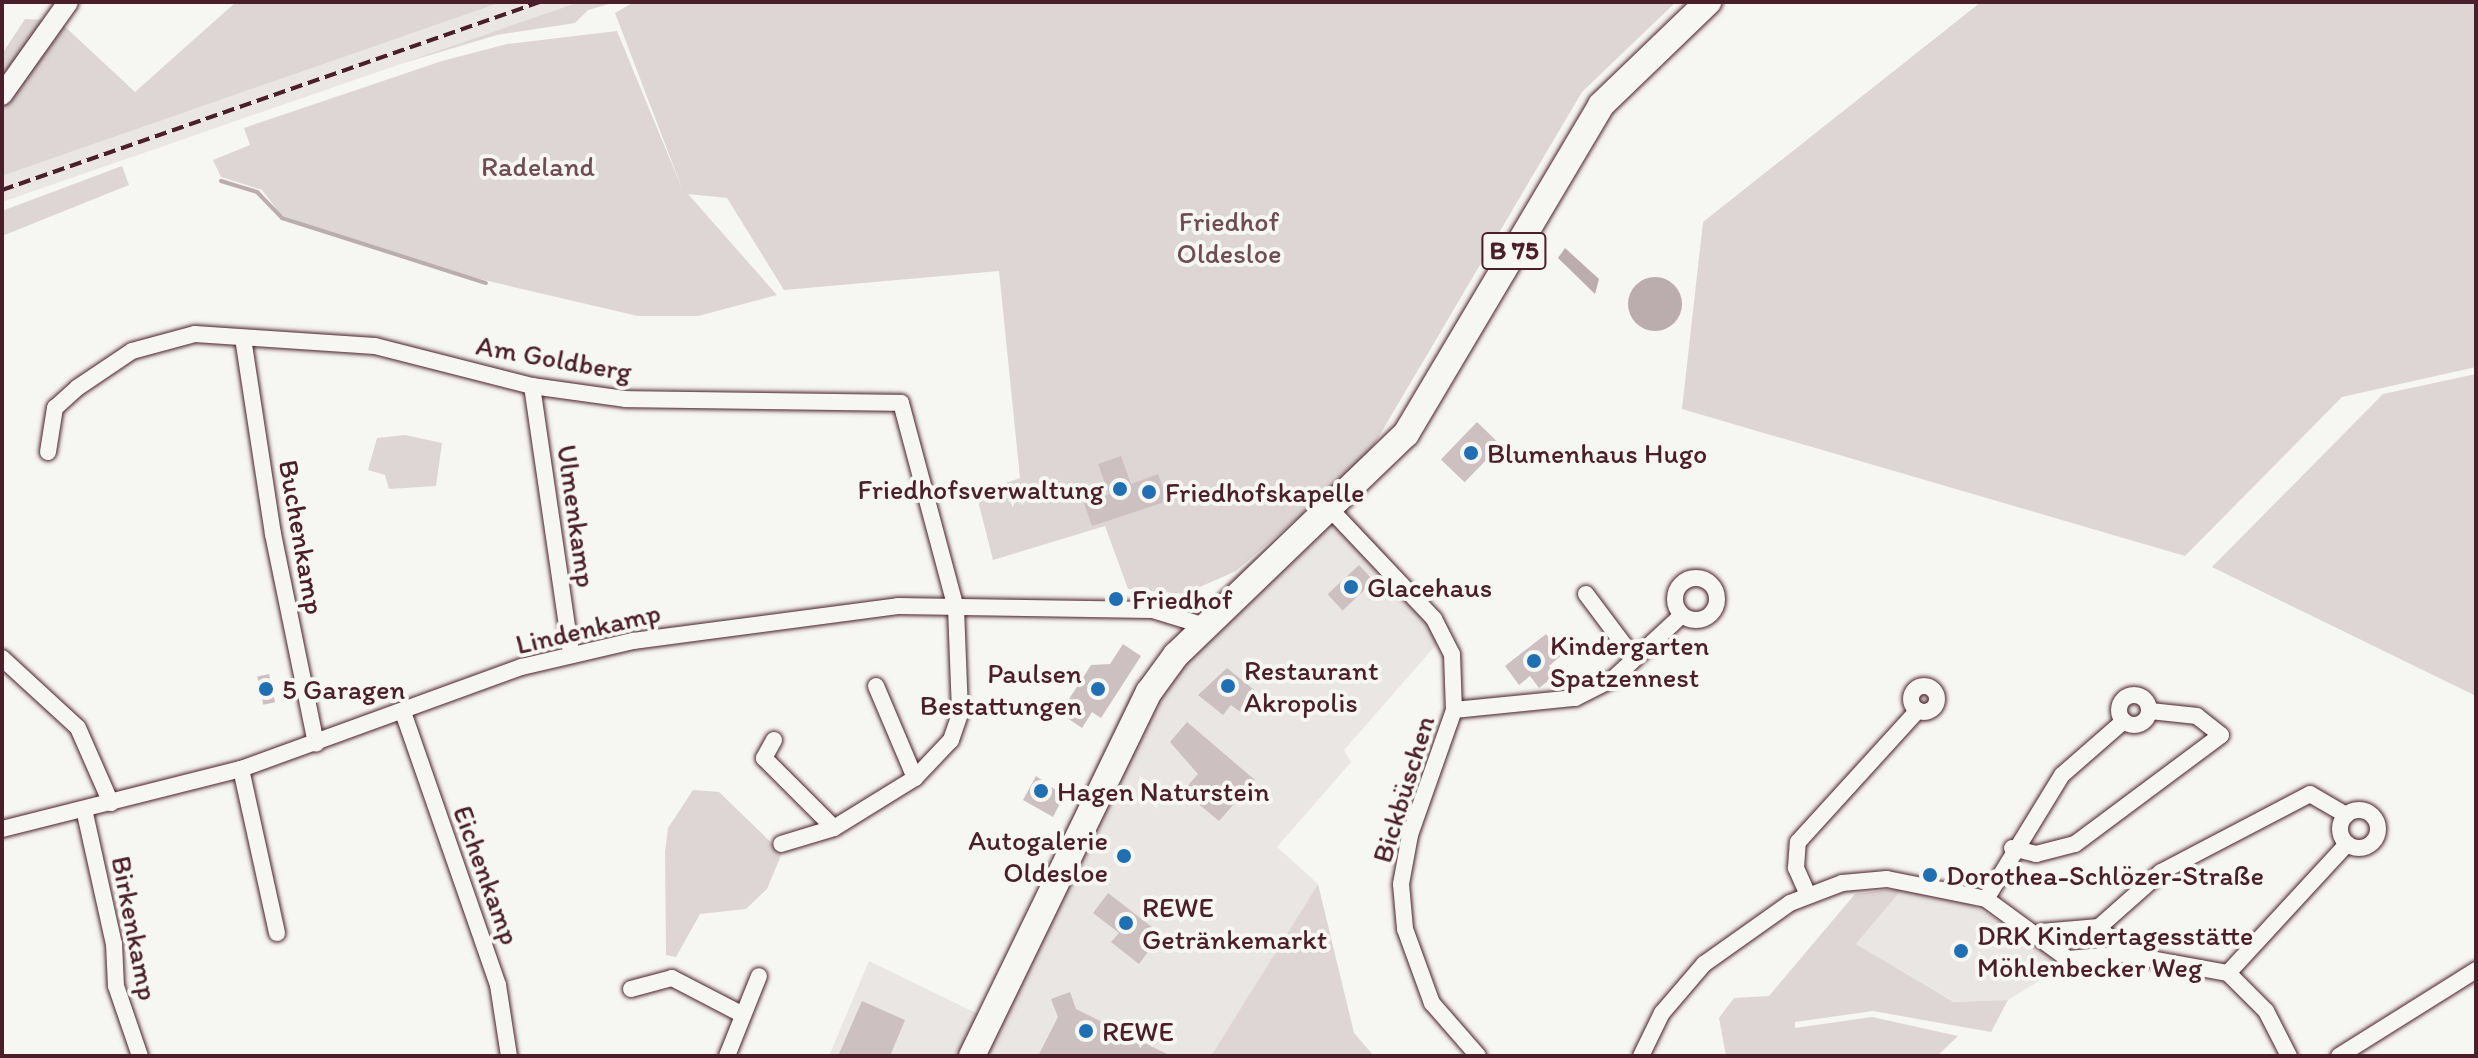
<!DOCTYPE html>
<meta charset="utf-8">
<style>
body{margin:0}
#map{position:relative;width:2478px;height:1058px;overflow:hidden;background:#f6f6f2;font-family:Itim,sans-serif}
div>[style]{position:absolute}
.built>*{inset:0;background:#e9e6e3}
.green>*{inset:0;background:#ddd6d5}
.water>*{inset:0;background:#bbadae}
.round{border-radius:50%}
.stream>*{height:4px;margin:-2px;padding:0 2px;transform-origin:2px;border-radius:2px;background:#bbadae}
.building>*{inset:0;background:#ccc1c0;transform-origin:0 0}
.roads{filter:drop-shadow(0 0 2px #4a1f2b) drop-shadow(0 0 2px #4a1f2b)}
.minor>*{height:16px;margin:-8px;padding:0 8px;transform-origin:8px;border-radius:8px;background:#f6f6f2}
.minor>.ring{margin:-8px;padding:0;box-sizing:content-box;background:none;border:16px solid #f6f6f2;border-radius:50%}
.tertiary>*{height:20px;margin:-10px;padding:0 10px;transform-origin:10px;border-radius:10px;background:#f6f6f2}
.primary>*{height:26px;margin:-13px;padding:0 13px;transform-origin:13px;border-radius:13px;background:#f6f6f2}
.rail>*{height:4px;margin-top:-2px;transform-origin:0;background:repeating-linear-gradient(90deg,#4a1f2b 0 12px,transparent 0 18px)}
.dots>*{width:22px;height:22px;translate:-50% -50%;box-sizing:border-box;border:4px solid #f6f6f2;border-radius:50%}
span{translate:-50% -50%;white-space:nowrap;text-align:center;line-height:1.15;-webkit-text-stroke:8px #f6f6f2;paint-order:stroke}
.shield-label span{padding:2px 6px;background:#f6f6f2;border:2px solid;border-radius:6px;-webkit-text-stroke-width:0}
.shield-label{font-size:26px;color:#4a1f2b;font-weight:700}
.park-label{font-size:28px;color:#6f4d56}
.street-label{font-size:28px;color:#4a1f2b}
.poi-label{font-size:28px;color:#4a1f2b}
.left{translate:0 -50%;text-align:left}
.right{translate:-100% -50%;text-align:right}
.frame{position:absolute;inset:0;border:4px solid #4a1f2b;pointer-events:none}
</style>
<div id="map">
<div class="built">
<div style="clip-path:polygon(502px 2px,579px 2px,2px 202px,2px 176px)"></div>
<div style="clip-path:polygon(1331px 489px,1450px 629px,1344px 750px,1351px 762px,1277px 847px,1318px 884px,1211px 1056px,829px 1056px,869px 961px,978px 1014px,1131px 692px,1196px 610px)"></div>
<div style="clip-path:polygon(1903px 888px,1957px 896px,2063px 958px,2055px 971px,2008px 1000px,1955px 1002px,1856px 944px)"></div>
</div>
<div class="green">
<div style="clip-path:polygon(236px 2px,502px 2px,2px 176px,2px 110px,60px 22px,135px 92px)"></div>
<div style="clip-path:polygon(579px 2px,616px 2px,588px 10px,575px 23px,497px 35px,400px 64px)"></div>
<div style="clip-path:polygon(634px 2px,1676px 2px,1582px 92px,1365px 460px,1236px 571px,1184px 594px,1128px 589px,1105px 526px,993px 560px,976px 493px,1020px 478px,999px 271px,784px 290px,727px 198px,688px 194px,777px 295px,698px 316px,638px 316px,441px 270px,281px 215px,262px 190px,221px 177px,213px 160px,250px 145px,244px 128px,442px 61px,507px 44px,617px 31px,683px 191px,615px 13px)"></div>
<div style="clip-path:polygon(1981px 2px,2476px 2px,2476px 367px,2342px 397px,2185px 556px,1682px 409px,1703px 222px)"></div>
<div style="clip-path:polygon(25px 19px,46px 20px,2px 86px,2px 54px)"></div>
<div style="clip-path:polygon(122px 166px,129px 185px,2px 236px,2px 211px)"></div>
<div style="clip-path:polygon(2476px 374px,2476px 696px,2212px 567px,2383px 394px)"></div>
<div style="clip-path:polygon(405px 435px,442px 443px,436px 486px,389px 489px,385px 475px,368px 470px,377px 438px)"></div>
<div style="clip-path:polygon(693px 790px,719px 792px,782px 853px,767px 889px,746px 909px,700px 914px,676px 957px,666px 955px,665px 852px,668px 828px)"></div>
<div style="clip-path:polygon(1318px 884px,1354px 1033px,1374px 1056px,1211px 1056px)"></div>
<div style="clip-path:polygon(1903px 888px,1856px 944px,1954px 1002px,2008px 1000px,1991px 1032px,1873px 1011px,1795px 1022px,1795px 1028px,1872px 1017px,1958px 1036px,1937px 1056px,1726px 1056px,1719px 1018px,1734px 998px,1769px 996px,1855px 894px)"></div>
</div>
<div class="water">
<div style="clip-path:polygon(1565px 248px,1599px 279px,1595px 294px,1558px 258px)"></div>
<div class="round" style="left:1628px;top:277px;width:54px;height:54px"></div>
</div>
<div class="stream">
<div style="left:221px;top:181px;width:38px;rotate:17deg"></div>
<div style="left:257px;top:192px;width:36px;rotate:46deg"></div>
<div style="left:282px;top:218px;width:214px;rotate:17.7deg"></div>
</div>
<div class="building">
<div style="left:1477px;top:422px;width:33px;height:52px;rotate:44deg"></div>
<div style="clip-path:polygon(1121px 456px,1131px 484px,1158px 474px,1168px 501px,1092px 526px,1084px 503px,1109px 494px,1098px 464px)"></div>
<div style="left:1359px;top:565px;width:22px;height:43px;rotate:47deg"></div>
<div style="clip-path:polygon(1546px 634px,1562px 655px,1549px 666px,1556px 675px,1539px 688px,1530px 676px,1519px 685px,1505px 666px)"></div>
<div style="clip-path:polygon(1123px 644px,1141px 656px,1101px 718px,1092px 712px,1082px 728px,1060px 713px,1091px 665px,1110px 664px)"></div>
<div style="clip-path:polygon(1227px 668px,1258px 693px,1242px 713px,1231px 705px,1223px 715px,1198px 695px)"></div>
<div style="left:269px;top:674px;width:29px;height:12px;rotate:78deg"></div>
<div style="clip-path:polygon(1187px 722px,1255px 780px,1219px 821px,1183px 791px,1198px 774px,1170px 742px)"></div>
<div style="clip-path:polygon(1036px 776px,1064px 796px,1053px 817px,1023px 800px)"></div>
<div style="clip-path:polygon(1108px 893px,1161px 934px,1139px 964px,1111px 942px,1119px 933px,1093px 913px)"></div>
<div style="clip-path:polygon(1070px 992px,1076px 1009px,1171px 1056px,1038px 1056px,1058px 1017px,1051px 999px)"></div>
<div style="clip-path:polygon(862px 1001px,905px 1020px,890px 1056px,838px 1056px)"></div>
</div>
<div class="roads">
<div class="minor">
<div style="left:243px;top:338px;width:198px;rotate:81.3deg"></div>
<div style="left:273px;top:534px;width:214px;rotate:78.4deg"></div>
<div style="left:532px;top:386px;width:271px;rotate:81.7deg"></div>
<div style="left:48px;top:452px;width:45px;rotate:-81deg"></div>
<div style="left:55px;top:408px;width:30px;rotate:-42deg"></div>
<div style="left:77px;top:388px;width:66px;rotate:-33.9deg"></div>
<div style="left:132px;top:351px;width:65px;rotate:-15.1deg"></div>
<div style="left:195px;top:334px;width:180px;rotate:3.8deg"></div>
<div style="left:375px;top:346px;width:162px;rotate:14.3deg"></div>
<div style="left:532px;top:386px;width:95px;rotate:7.9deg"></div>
<div style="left:626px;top:399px;width:275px;rotate:0.8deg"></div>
<div style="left:901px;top:403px;width:212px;rotate:75deg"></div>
<div style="left:956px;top:608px;width:106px;rotate:87.8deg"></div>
<div style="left:960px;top:714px;width:28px;rotate:109deg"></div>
<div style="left:951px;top:740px;width:52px;rotate:133.5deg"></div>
<div style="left:915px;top:778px;width:95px;rotate:148.3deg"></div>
<div style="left:834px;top:828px;width:55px;rotate:163.2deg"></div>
<div style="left:1332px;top:511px;width:149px;rotate:46.6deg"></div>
<div style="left:1434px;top:619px;width:39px;rotate:63deg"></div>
<div style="left:1452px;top:654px;width:56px;rotate:88deg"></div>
<div style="left:1454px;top:710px;width:133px;rotate:109.4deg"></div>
<div style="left:1410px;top:835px;width:50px;rotate:100.4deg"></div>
<div style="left:1401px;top:884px;width:45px;rotate:84.9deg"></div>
<div style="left:1405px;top:929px;width:79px;rotate:70deg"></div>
<div style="left:1432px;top:1003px;width:70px;rotate:49deg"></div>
<div class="ring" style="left:1675px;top:578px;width:26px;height:26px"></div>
<div style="left:1586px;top:594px;width:80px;rotate:53.1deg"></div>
<div style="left:2px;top:658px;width:103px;rotate:42.6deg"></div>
<div style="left:78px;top:728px;width:82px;rotate:66.3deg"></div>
<div style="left:876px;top:686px;width:100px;rotate:67deg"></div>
<div class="ring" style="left:1911px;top:686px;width:10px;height:10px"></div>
<div class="ring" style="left:2119px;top:695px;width:14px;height:14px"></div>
<div style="left:1454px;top:710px;width:122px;rotate:-5.7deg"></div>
<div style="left:1575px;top:698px;width:42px;rotate:-26.6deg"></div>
<div style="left:1613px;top:679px;width:94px;rotate:-42.8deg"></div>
<div style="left:404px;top:715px;width:286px;rotate:70.8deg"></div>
<div style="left:498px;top:985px;width:72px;rotate:81.2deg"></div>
<div style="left:774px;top:740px;width:21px;rotate:119deg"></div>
<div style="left:764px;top:758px;width:99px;rotate:45deg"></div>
<div style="left:241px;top:769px;width:168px;rotate:77.6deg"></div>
<div style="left:84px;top:809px;width:138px;rotate:77.5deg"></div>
<div style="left:114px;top:944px;width:42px;rotate:87.3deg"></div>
<div style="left:116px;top:986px;width:74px;rotate:71.1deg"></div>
<div class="ring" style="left:2340px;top:810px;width:22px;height:22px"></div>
<div style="left:2px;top:829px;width:246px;rotate:-14.1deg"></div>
<div style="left:241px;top:769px;width:299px;rotate:-20deg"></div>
<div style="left:522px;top:667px;width:114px;rotate:-13.2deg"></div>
<div style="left:633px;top:641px;width:267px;rotate:-7.5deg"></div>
<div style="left:898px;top:606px;width:255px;rotate:0.9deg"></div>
<div style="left:1153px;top:610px;width:54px;rotate:17.1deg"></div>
<div style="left:2012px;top:848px;width:25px;rotate:14deg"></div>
<div style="left:2036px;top:854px;width:40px;rotate:-14.4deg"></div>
<div style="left:2075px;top:844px;width:182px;rotate:-36.7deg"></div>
<div style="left:2221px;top:735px;width:31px;rotate:-142deg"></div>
<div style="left:2197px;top:716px;width:47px;rotate:-173.9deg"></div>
<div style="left:1808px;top:895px;width:30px;rotate:-114deg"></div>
<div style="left:1796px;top:868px;width:26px;rotate:-86deg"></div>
<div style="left:1798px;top:842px;width:178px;rotate:-47.7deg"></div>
<div style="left:1986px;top:899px;width:145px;rotate:-58.5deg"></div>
<div style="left:2062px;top:775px;width:82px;rotate:-41.1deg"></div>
<div style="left:2099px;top:927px;width:83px;rotate:-41.6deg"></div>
<div style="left:2161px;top:872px;width:168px;rotate:-27.6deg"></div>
<div style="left:2310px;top:794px;width:42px;rotate:30.3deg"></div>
<div style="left:2041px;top:932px;width:58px;rotate:-4.9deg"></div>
<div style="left:2099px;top:927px;width:37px;rotate:47deg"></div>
<div style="left:2228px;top:973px;width:176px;rotate:-47.3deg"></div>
<div style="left:631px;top:989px;width:42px;rotate:-15deg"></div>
<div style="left:672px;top:978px;width:80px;rotate:27.5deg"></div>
<div style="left:727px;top:1056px;width:86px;rotate:-68.2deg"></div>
<div style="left:1641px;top:1056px;width:48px;rotate:-64deg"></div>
<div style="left:1662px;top:1013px;width:65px;rotate:-49.4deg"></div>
<div style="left:1704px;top:964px;width:105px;rotate:-35.3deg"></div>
<div style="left:1790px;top:903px;width:56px;rotate:-21deg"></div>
<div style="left:1842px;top:883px;width:45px;rotate:-5.1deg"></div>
<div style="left:1887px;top:879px;width:101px;rotate:11.4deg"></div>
<div style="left:1986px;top:899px;width:102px;rotate:36.2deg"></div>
<div style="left:2068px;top:959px;width:56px;rotate:-5.1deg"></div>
<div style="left:2124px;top:954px;width:106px;rotate:10.4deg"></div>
<div style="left:2228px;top:973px;width:54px;rotate:45deg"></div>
<div style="left:2266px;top:1011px;width:51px;rotate:62.9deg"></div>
<div style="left:2339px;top:1056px;width:162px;rotate:-32.1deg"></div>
</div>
<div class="tertiary">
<div style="left:2px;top:95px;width:114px;rotate:-54.6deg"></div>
</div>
<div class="primary">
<div style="left:972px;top:1056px;width:405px;rotate:-64.1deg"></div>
<div style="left:1149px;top:692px;width:46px;rotate:-53.9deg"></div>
<div style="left:1176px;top:655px;width:319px;rotate:-43.9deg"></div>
<div style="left:1406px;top:434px;width:382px;rotate:-59.3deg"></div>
<div style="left:1601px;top:105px;width:149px;rotate:-43.9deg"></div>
</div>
</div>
<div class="rail">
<div style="left:2px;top:190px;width:570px;rotate:-19.26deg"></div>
</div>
<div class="dots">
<div style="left:1471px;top:453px;background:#1f6fb2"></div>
<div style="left:1120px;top:489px;background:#1f6fb2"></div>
<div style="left:1149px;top:492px;background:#1f6fb2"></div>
<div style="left:1351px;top:587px;background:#1f6fb2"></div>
<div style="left:1116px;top:599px;background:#1f6fb2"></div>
<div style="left:1534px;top:661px;background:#1f6fb2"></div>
<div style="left:1228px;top:686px;background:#1f6fb2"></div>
<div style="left:266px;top:689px;background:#1f6fb2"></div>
<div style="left:1098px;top:689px;background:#1f6fb2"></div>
<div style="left:1041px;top:791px;background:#1f6fb2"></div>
<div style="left:1124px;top:856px;background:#1f6fb2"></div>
<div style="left:1930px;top:875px;background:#1f6fb2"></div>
<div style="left:1126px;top:923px;background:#1f6fb2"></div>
<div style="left:1961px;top:951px;background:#1f6fb2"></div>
<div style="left:1086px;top:1031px;background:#1f6fb2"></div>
</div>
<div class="shield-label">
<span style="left:1514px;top:251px">B 75</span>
</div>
<div class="park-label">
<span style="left:538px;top:166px">Radeland</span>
<span style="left:1229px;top:237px">Friedhof<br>Oldesloe</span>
</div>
<div class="street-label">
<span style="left:554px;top:358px;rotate:10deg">Am Goldberg</span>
<span style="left:577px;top:516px;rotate:82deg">Ulmenkamp</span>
<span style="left:302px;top:537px;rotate:80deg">Buchenkamp</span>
<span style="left:588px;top:628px;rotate:-13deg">Lindenkamp</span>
<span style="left:1403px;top:789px;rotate:-73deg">Bickbüschen</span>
<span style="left:487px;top:875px;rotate:70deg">Eichenkamp</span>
<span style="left:135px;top:928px;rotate:79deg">Birkenkamp</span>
</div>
<div class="poi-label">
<span class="left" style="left:1487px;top:453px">Blumenhaus Hugo</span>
<span class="right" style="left:1104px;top:489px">Friedhofsverwaltung</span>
<span class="left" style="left:1165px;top:492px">Friedhofskapelle</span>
<span class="left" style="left:1367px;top:587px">Glacehaus</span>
<span class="left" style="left:1132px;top:599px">Friedhof</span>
<span class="left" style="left:1550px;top:661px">Kindergarten<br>Spatzennest</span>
<span class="left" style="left:1244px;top:686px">Restaurant<br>Akropolis</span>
<span class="right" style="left:1082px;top:689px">Paulsen<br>Bestattungen</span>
<span class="left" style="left:282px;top:689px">5 Garagen</span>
<span class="left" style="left:1057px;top:791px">Hagen Naturstein</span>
<span class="right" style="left:1108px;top:856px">Autogalerie<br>Oldesloe</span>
<span class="left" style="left:1946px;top:875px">Dorothea-Schlözer-Straße</span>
<span class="left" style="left:1142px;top:923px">REWE<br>Getränkemarkt</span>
<span class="left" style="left:1977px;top:951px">DRK Kindertagesstätte<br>Möhlenbecker Weg</span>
<span class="left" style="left:1102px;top:1031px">REWE</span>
</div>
<div class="frame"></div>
</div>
